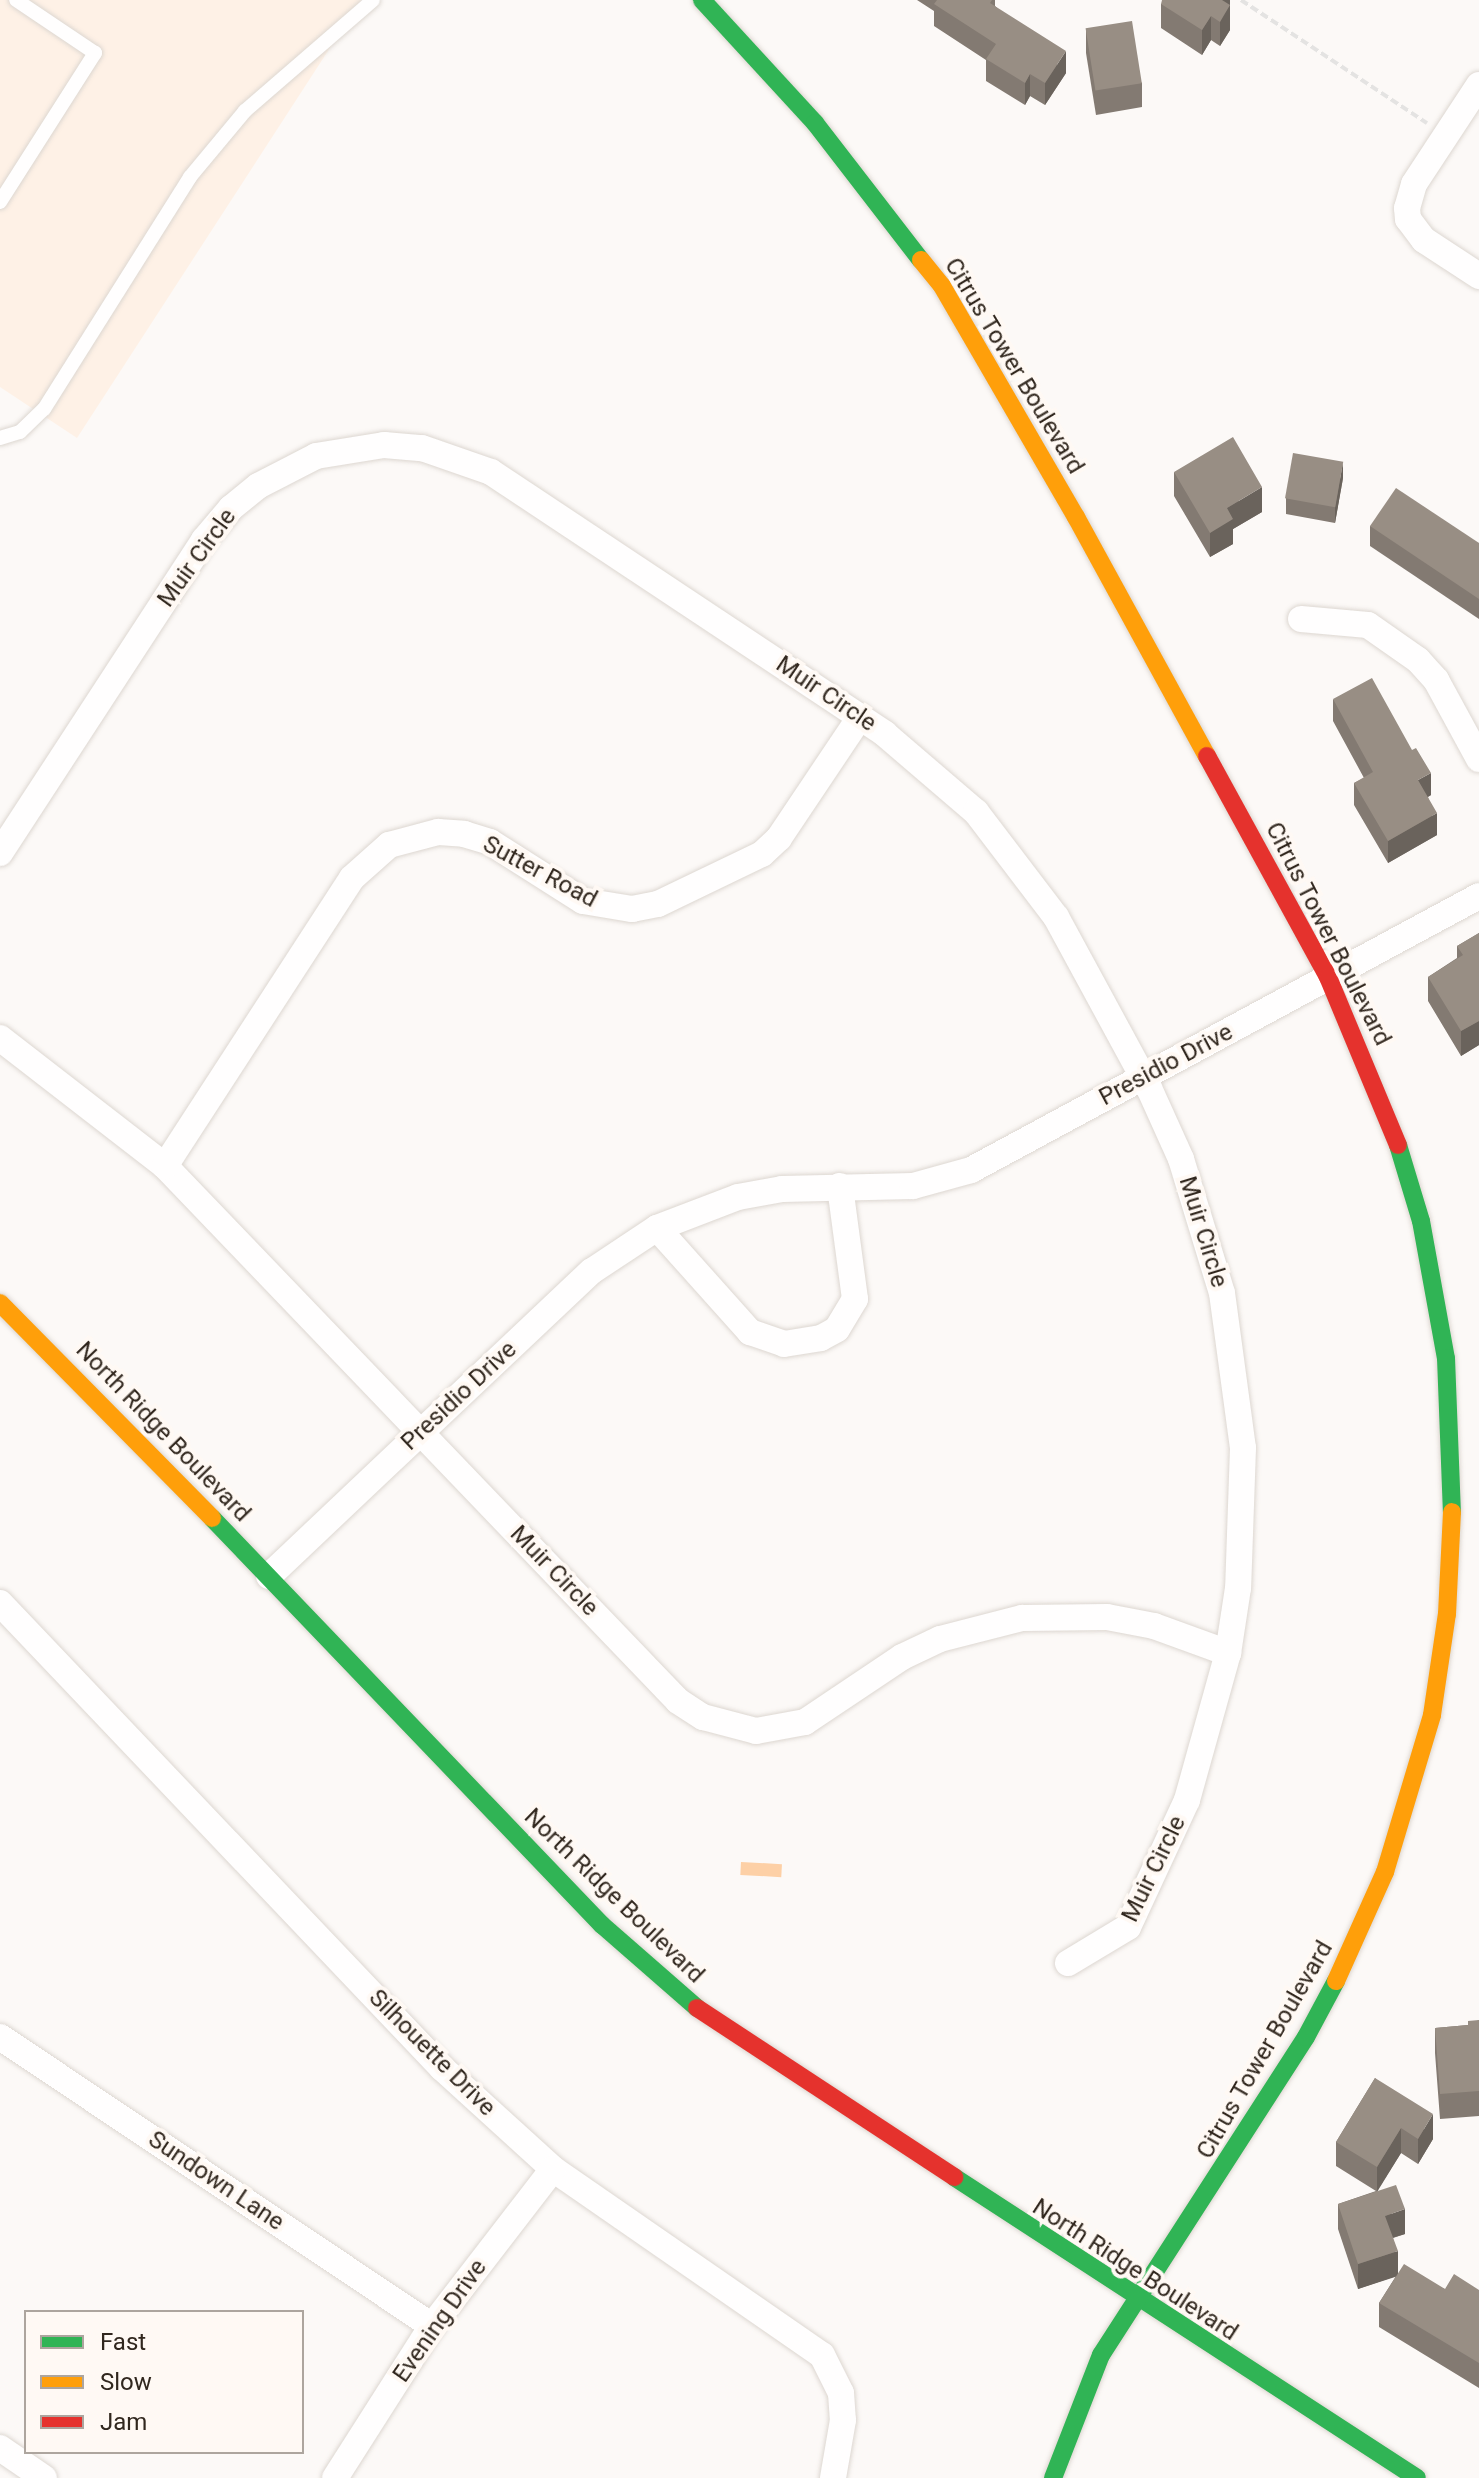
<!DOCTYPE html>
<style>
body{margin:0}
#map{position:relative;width:1479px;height:2478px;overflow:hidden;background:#fcf9f7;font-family:Roboto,sans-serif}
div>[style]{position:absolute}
.built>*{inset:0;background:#fef1e6}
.water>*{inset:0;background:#fdd0a6;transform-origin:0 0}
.path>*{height:4px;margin-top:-2px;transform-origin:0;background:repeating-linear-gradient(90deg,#e4e3e2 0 8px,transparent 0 12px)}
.roads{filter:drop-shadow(0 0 2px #ddd7d1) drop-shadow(0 0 2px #ddd7d1)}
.lane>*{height:14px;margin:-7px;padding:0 7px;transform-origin:7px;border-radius:7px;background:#fffefe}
.street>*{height:26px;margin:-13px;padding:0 13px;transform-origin:13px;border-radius:13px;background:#fffefe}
.fast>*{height:18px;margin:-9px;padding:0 9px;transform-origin:9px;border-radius:9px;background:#30b455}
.slow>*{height:18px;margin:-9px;padding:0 9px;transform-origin:9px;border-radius:9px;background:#ff9f0a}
.jam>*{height:18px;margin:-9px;padding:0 9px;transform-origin:9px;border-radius:9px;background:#e5322d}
.wall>*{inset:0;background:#837a72}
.shaded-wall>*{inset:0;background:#6a635c}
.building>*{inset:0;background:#988e84;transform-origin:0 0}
span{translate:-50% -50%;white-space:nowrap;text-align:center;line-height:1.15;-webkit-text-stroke:8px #fff9f4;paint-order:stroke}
.street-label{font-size:24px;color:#31271e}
.legend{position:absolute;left:24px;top:2310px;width:280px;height:144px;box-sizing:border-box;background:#fff9f4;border:2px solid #ada59e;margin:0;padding:10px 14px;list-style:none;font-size:24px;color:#31271e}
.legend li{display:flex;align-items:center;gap:16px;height:40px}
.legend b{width:40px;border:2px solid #ada59e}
</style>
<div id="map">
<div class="built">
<div style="clip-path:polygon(0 0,361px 0,77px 438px,0 387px)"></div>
</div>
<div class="water">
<div style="left:741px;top:1862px;width:41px;height:13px;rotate:3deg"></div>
</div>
<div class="path">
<div style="left:1241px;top:0;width:223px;rotate:33.5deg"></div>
</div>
<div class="roads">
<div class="lane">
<div style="left:0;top:202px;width:177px;rotate:-57.5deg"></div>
<div style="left:95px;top:53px;width:95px;rotate:-146.1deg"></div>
<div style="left:0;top:438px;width:21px;rotate:-17deg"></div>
<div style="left:20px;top:432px;width:33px;rotate:-44deg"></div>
<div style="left:44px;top:409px;width:274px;rotate:-57.8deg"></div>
<div style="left:190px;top:177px;width:86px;rotate:-50.2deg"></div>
<div style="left:245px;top:111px;width:169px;rotate:-40.9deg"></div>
</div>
<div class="street">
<div style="left:1479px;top:85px;width:118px;rotate:123.3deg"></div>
<div style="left:1414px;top:184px;width:25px;rotate:106deg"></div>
<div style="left:1407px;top:208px;width:11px;rotate:85deg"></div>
<div style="left:1408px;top:219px;width:26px;rotate:53deg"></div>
<div style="left:1424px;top:240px;width:66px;rotate:33.2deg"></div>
<div style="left:1301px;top:619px;width:67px;rotate:5.1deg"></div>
<div style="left:1368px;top:625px;width:61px;rotate:35deg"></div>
<div style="left:1418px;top:660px;width:27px;rotate:48deg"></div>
<div style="left:1436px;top:680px;width:90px;rotate:61.4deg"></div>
<div style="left:0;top:853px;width:374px;rotate:-56.9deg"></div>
<div style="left:204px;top:540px;width:42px;rotate:-49.8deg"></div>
<div style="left:231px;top:508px;width:35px;rotate:-39deg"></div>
<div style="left:258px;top:486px;width:65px;rotate:-27.3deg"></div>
<div style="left:316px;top:456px;width:69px;rotate:-9.2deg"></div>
<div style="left:384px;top:445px;width:38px;rotate:5deg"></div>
<div style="left:422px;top:448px;width:73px;rotate:19.2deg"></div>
<div style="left:491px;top:472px;width:473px;rotate:33.6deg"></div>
<div style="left:885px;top:734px;width:120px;rotate:40.6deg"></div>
<div style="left:976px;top:812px;width:132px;rotate:52.7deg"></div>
<div style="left:1056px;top:917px;width:195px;rotate:61.5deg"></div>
<div style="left:1149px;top:1088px;width:78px;rotate:65.7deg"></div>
<div style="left:1181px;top:1159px;width:140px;rotate:73deg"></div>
<div style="left:1222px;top:1293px;width:156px;rotate:82.3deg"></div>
<div style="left:1243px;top:1448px;width:140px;rotate:92deg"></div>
<div style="left:1238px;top:1588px;width:66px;rotate:98.7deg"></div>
<div style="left:1228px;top:1653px;width:153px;rotate:105.6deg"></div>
<div style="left:1187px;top:1800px;width:140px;rotate:114.9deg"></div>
<div style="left:1128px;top:1927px;width:70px;rotate:149deg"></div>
<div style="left:0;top:1038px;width:209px;rotate:37.8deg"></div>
<div style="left:165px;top:1166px;width:741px;rotate:46.2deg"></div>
<div style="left:678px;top:1701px;width:30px;rotate:33deg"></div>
<div style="left:703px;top:1717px;width:55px;rotate:14.8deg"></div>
<div style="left:756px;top:1731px;width:50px;rotate:-10.4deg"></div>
<div style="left:805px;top:1722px;width:117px;rotate:-33.8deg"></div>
<div style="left:902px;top:1657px;width:42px;rotate:-25.3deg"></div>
<div style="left:940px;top:1639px;width:85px;rotate:-14.4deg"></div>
<div style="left:1022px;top:1618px;width:85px;rotate:-0.7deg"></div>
<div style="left:1107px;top:1617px;width:48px;rotate:10.8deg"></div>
<div style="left:1154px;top:1626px;width:79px;rotate:20deg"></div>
<div style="left:165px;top:1166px;width:343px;rotate:-57deg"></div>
<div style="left:352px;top:878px;width:50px;rotate:-41.7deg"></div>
<div style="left:389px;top:845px;width:51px;rotate:-14.9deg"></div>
<div style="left:438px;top:832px;width:26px;rotate:4deg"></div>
<div style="left:464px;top:834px;width:27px;rotate:17deg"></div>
<div style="left:490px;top:842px;width:110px;rotate:32.4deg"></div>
<div style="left:583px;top:901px;width:50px;rotate:9.3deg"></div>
<div style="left:632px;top:909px;width:26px;rotate:-11deg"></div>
<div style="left:658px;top:904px;width:115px;rotate:-25.7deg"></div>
<div style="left:762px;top:854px;width:23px;rotate:-43deg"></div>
<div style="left:779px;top:838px;width:146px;rotate:-56.2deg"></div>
<div style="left:657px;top:1228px;width:140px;rotate:48.2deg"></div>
<div style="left:750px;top:1332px;width:36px;rotate:19deg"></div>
<div style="left:784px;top:1344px;width:37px;rotate:-9deg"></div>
<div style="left:821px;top:1338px;width:18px;rotate:-29deg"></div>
<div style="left:837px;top:1329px;width:35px;rotate:-59deg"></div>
<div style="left:855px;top:1299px;width:114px;rotate:-97.6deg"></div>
<div style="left:269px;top:1576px;width:444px;rotate:-43.4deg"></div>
<div style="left:592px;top:1271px;width:78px;rotate:-33.5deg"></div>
<div style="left:657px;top:1228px;width:87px;rotate:-20.9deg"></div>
<div style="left:738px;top:1197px;width:45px;rotate:-10.3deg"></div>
<div style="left:782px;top:1189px;width:131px;rotate:-1.3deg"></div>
<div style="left:913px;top:1186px;width:60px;rotate:-15.4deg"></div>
<div style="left:971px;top:1170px;width:577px;rotate:-28.34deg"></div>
<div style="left:0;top:1603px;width:642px;rotate:46.45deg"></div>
<div style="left:442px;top:2068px;width:150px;rotate:42.3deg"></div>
<div style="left:553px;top:2169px;width:327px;rotate:34.7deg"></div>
<div style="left:822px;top:2355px;width:42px;rotate:63.4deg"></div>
<div style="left:841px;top:2393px;width:27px;rotate:86deg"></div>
<div style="left:843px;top:2420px;width:59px;rotate:99.8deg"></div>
<div style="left:0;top:2037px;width:520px;rotate:33.78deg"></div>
<div style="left:0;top:2448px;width:53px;rotate:34.3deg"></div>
<div style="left:335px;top:2478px;width:180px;rotate:-57.5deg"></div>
<div style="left:432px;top:2326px;width:198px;rotate:-52.4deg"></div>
</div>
<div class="fast">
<div style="left:702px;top:0;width:167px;rotate:47.4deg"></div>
<div style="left:815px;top:123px;width:173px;rotate:52.3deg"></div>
<div style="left:1398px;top:1145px;width:79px;rotate:73.2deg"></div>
<div style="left:1421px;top:1221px;width:139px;rotate:79.7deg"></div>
<div style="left:1446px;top:1358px;width:154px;rotate:87.8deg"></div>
<div style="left:212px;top:1518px;width:564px;rotate:46.22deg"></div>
<div style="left:602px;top:1925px;width:126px;rotate:41.1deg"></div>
<div style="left:954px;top:2177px;width:552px;rotate:33.03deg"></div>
<div style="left:1053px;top:2478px;width:132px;rotate:-68.7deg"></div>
<div style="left:1101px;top:2355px;width:378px;rotate:-57.2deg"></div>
<div style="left:1306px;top:2037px;width:64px;rotate:-61.8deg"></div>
</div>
<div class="slow">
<div style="left:921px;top:260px;width:33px;rotate:51deg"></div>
<div style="left:942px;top:286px;width:267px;rotate:59.9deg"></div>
<div style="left:1076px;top:517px;width:273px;rotate:61.3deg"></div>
<div style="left:0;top:1303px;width:302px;rotate:45.4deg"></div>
<div style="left:1336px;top:1981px;width:120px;rotate:-65.8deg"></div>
<div style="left:1385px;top:1872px;width:164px;rotate:-73.3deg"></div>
<div style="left:1432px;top:1715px;width:102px;rotate:-81.6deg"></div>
<div style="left:1447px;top:1614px;width:102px;rotate:-87.2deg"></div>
</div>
<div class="jam">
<div style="left:1207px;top:756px;width:252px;rotate:61.3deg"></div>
<div style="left:1328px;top:977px;width:182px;rotate:67.4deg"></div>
<div style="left:697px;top:2008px;width:308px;rotate:33.3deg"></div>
</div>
</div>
<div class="wall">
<div style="clip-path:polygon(917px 0,995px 0,995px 6px,1066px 73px,1045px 105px,1030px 96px,1025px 105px,986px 81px,986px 60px,934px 26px,934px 11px)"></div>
<div style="clip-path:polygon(1230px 0,1230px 30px,1220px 46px,1211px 40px,1202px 55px,1161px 28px,1161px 4px)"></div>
<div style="clip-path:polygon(1086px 29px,1142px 83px,1142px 107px,1096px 115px,1086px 53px)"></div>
<div style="clip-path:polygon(1174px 472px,1262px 512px,1233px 529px,1233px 544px,1210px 557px,1174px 496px)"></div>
<div style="clip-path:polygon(1343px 478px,1335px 523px,1286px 514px,1286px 498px)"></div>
<div style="clip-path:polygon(1370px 526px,1479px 543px,1479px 619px,1370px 546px)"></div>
<div style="clip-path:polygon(1333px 699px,1431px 795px,1428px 797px,1437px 835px,1388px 863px,1354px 805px,1354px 783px,1364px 778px,1333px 721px)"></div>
<div style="clip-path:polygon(1479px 933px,1479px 1045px,1461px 1056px,1428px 1001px,1428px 977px,1457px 958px,1457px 946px)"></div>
<div style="clip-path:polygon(1479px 2020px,1479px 2116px,1440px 2119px,1435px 2053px,1435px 2028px,1468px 2025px)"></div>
<div style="clip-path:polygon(1375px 2078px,1433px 2139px,1418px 2164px,1401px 2153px,1377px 2191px,1405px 2234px,1393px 2238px,1398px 2274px,1445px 2289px,1479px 2290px,1479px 2388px,1379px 2327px,1379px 2303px,1396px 2276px,1358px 2289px,1338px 2229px,1338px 2204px,1376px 2191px,1336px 2166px,1336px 2142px)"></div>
</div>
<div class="shaded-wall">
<div style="clip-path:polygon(1222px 0,1230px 0,1230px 30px,1220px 46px,1220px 22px)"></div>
<div style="clip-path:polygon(1211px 16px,1211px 40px,1202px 55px,1202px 30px)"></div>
<div style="clip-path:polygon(1066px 51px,1066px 73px,1045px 105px,1045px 83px)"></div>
<div style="clip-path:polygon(1030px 74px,1030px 96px,1025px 105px,1025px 83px)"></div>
<div style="clip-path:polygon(1343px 462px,1343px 478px,1335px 523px,1335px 507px)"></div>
<div style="clip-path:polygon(1262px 487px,1262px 512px,1233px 529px,1233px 544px,1210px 557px,1210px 533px,1227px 508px)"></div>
<div style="clip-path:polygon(1431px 773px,1431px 795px,1418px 802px,1418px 780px)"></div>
<div style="clip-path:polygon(1437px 813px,1437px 835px,1388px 863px,1388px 841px)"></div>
<div style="clip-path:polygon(1479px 1021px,1479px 1045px,1461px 1056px,1461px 1031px)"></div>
<div style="clip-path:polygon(1433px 2114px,1433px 2139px,1418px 2164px,1418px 2139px)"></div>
<div style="clip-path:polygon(1401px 2128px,1401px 2153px,1377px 2192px,1377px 2167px)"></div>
<div style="clip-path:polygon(1405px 2209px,1405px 2234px,1385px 2240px,1385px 2216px)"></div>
<div style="clip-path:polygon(1398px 2251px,1398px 2276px,1358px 2289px,1358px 2264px)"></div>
</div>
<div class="building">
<div style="clip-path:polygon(937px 0,992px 0,990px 3px,1066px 51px,1045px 83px,1030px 74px,1025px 83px,986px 59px,996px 44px,934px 4px)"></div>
<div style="clip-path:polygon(1162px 0,1222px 0,1230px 5px,1220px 22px,1211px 16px,1202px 30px,1161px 4px)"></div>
<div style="left:1132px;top:21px;width:63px;height:47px;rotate:81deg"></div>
<div style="clip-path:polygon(1233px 437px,1262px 487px,1227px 508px,1233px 519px,1210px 533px,1174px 472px)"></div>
<div style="left:1293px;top:453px;width:51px;height:46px;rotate:10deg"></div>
<div style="clip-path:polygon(1396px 488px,1479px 543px,1479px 599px,1370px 526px)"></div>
<div style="clip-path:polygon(1372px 678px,1412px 750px,1416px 748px,1431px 773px,1418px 780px,1437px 813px,1388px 841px,1354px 783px,1373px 772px,1333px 699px)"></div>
<div style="clip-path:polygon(1479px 933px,1479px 1021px,1461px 1031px,1428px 977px,1463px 955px,1457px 946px)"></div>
<div style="clip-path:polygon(1479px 2020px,1479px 2091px,1440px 2094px,1435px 2028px,1468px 2025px,1468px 2021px)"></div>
<div style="clip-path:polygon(1375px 2078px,1433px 2114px,1418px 2139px,1401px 2128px,1377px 2167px,1336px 2142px)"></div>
<div style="clip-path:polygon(1396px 2185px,1405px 2209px,1385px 2216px,1398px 2251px,1358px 2264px,1338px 2204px)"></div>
<div style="clip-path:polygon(1404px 2264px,1445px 2289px,1454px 2274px,1479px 2290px,1479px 2363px,1379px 2303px)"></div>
</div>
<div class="street-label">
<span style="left:1014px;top:366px;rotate:59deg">Citrus Tower Boulevard</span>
<span style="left:197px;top:558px;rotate:-54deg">Muir Circle</span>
<span style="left:826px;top:694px;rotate:34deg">Muir Circle</span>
<span style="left:540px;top:872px;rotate:28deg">Sutter Road</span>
<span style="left:1328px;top:934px;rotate:63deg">Citrus Tower Boulevard</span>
<span style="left:1166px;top:1065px;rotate:-28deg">Presidio Drive</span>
<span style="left:1203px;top:1232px;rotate:73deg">Muir Circle</span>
<span style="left:459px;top:1396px;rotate:-43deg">Presidio Drive</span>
<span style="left:163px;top:1432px;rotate:46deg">North Ridge Boulevard</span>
<span style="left:554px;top:1571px;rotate:46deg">Muir Circle</span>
<span style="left:1154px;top:1869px;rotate:-64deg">Muir Circle</span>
<span style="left:614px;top:1896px;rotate:44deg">North Ridge Boulevard</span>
<span style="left:1265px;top:2050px;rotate:-60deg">Citrus Tower Boulevard</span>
<span style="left:432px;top:2053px;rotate:45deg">Silhouette Drive</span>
<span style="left:216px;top:2181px;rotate:34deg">Sundown Lane</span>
<span style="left:1135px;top:2270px;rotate:33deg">North Ridge Boulevard</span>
<span style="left:440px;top:2321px;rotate:-55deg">Evening Drive</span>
</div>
<ul class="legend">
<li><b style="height:10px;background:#30b455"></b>Fast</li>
<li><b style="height:10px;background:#ff9f0a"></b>Slow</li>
<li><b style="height:10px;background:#e5322d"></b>Jam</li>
</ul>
</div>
